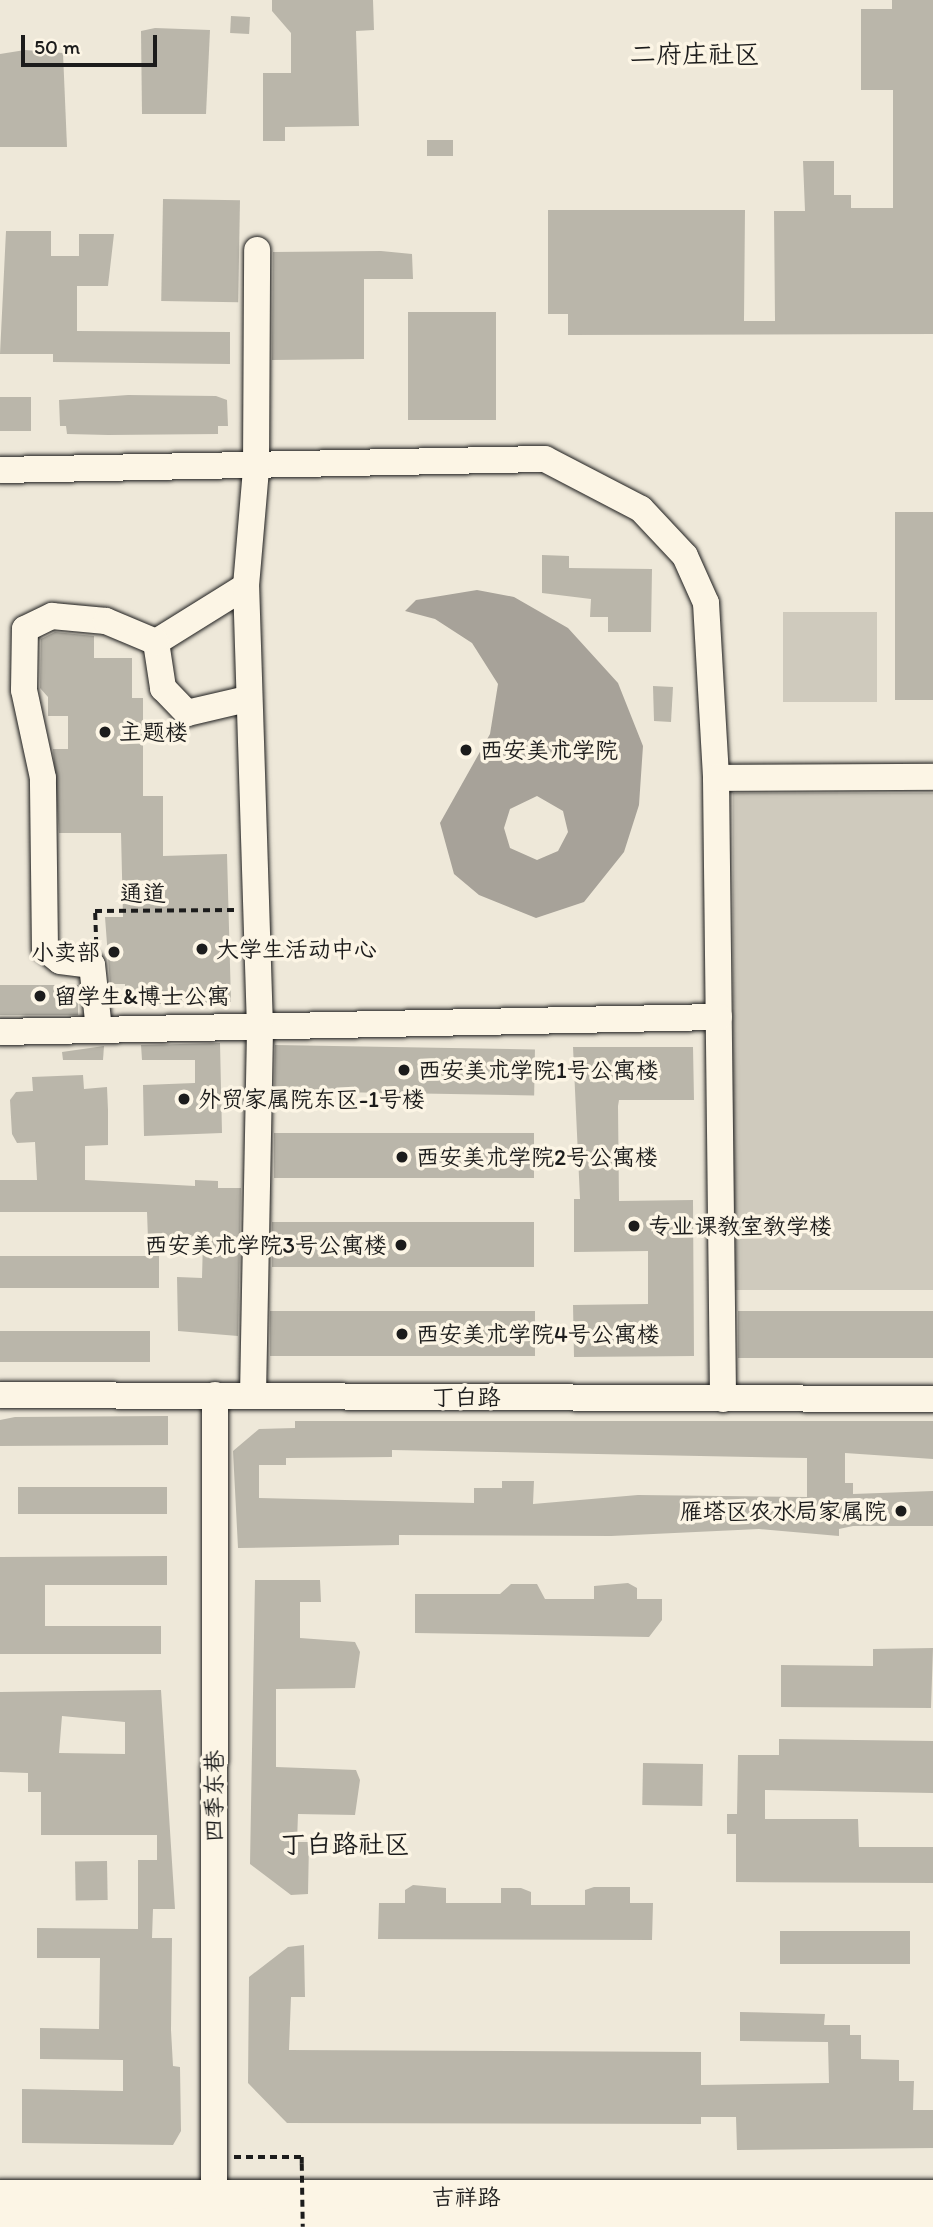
<!DOCTYPE html>
<meta charset="utf-8">
<style>
body{margin:0}
#map{position:relative;width:933px;height:2227px;overflow:hidden;background:#eee8d9;font-family:Itim,"LXGW WenKai TC",sans-serif}
div>[style]{position:absolute}
.green>*{inset:0;background:#cfcabd;transform-origin:0 0}
.water>*{inset:0;background:#a7a299}
.building>*{inset:0;background:#bab6aa;transform-origin:0 0}
.path>*{height:3.5px;margin-top:-1.75px;transform-origin:0;background:repeating-linear-gradient(90deg,#1c1c1c 0 7px,transparent 0 12px)}
.roads{filter:drop-shadow(0 0 2px #1c1c1c) drop-shadow(0 0 2px #1c1c1c)}
.minor>*{height:26px;margin:-13px;padding:0 13px;transform-origin:13px;border-radius:13px;background:#fcf5e5}
.major>*{height:33px;margin:-16.5px;padding:0 16.5px;transform-origin:16.5px;border-radius:16.5px;background:#fcf5e5}
.path-bridge>*{height:3.5px;margin-top:-1.75px;transform-origin:0;background:repeating-linear-gradient(90deg,#1c1c1c 0 7px,transparent 0 12px)}
.dots>*{width:19px;height:19px;translate:-50% -50%;box-sizing:border-box;border:4px solid #fcf5e5;border-radius:50%}
span{translate:-50% -50%;white-space:nowrap;text-align:center;line-height:1.15;-webkit-text-stroke:7px #fcf5e5;paint-order:stroke}
.poi-label{font-size:23px;color:#1c1c1c}
.left{translate:0 -50%;text-align:left}
.right{translate:-100% -50%;text-align:right}
.street-label{font-size:23px;color:#1c1c1c}
.quarter-label{font-size:26px;color:#1c1c1c}
.scale{position:absolute;left:21px;top:35px;width:136px;height:32px;box-sizing:border-box;border:4px solid #1c1c1c;border-top:0;padding-left:9px;font-size:21px;line-height:24px;white-space:nowrap;color:#1c1c1c;-webkit-text-stroke:5px #fcf5e5;paint-order:stroke}
</style>
<div id="map">
<div class="green">
<div style="left:783px;top:612px;width:94px;height:90px"></div>
<div style="left:733px;top:793px;width:200px;height:497px"></div>
</div>
<div class="water">
<div style="clip-path:polygon(evenodd,477px 590px,514px 597px,568px 628px,618px 683px,643px 746px,639px 805px,624px 852px,584px 902px,536px 918px,479px 895px,454px 874px,440px 823px,490px 734px,498px 684px,472px 643px,435px 619px,405px 611px,416px 600px,477px 590px,537px 796px,563px 811px,568px 832px,558px 851px,537px 860px,510px 848px,504px 828px,510px 809px,537px 796px)"></div>
</div>
<div class="building">
<div style="clip-path:polygon(272px 0,373px 0,374px 30px,356px 31px,359px 126px,285px 127px,285px 141px,263px 141px,263px 73px,291px 73px,291px 33px,272px 11px)"></div>
<div style="clip-path:polygon(892px 0,933px 0,933px 334px,568px 335px,568px 314px,548px 314px,548px 210px,745px 210px,744px 321px,775px 321px,774px 211px,805px 211px,803px 161px,834px 161px,834px 195px,851px 195px,851px 208px,893px 208px,893px 90px,861px 90px,861px 9px,892px 9px)"></div>
<div style="left:231px;top:16px;width:19px;height:17px;rotate:3deg"></div>
<div style="clip-path:polygon(155px 28px,210px 30px,206px 114px,142px 114px,141px 31px)"></div>
<div style="clip-path:polygon(25px 50px,63px 53px,67px 147px,0 147px,0 54px)"></div>
<div style="left:427px;top:140px;width:26px;height:16px"></div>
<div style="left:163px;top:199px;width:77px;height:102px;rotate:1deg"></div>
<div style="clip-path:polygon(6px 231px,51px 231px,51px 256px,79px 256px,79px 234px,114px 234px,108px 286px,77px 286px,77px 331px,230px 332px,230px 364px,53px 362px,53px 354px,0 354px)"></div>
<div style="clip-path:polygon(381px 251px,412px 254px,413px 279px,364px 279px,364px 359px,272px 360px,273px 252px)"></div>
<div style="left:408px;top:312px;width:88px;height:108px"></div>
<div style="clip-path:polygon(128px 395px,216px 396px,227px 400px,228px 426px,218px 426px,218px 434px,108px 435px,67px 434px,66px 426px,60px 426px,59px 400px)"></div>
<div style="left:0;top:397px;width:31px;height:34px"></div>
<div style="left:933px;top:512px;width:188px;height:38px;rotate:90deg"></div>
<div style="clip-path:polygon(542px 555px,569px 556px,569px 568px,652px 569px,651px 632px,608px 632px,608px 617px,590px 617px,591px 599px,542px 593px)"></div>
<div style="clip-path:polygon(55px 632px,94px 636px,94px 658px,132px 658px,132px 698px,143px 698px,143px 796px,163px 796px,163px 856px,227px 854px,231px 1002px,126px 1005px,125px 984px,110px 984px,105px 917px,123px 917px,121px 833px,59px 833px,53px 749px,68px 749px,68px 716px,48px 716px,48px 697px,40px 688px,41px 639px)"></div>
<div style="clip-path:polygon(653px 686px,673px 687px,671px 722px,654px 721px)"></div>
<div style="left:78px;top:985px;width:30px;height:78px;rotate:90deg"></div>
<div style="clip-path:polygon(220px 1043px,222px 1133px,144px 1136px,143px 1085px,195px 1083px,195px 1060px,142px 1060px,141px 1045px)"></div>
<div style="left:275px;top:1045px;width:260px;height:46px;rotate:1deg"></div>
<div style="clip-path:polygon(104px 1046px,103px 1060px,63px 1060px,62px 1052px)"></div>
<div style="clip-path:polygon(573px 1047px,693px 1047px,694px 1100px,619px 1100px,618px 1106px,619px 1201px,693px 1200px,694px 1356px,574px 1357px,573px 1305px,648px 1304px,648px 1251px,574px 1252px,574px 1199px,580px 1199px)"></div>
<div style="clip-path:polygon(83px 1075px,84px 1089px,107px 1087px,108px 1110px,108px 1145px,85px 1146px,85px 1180px,195px 1186px,195px 1180px,218px 1181px,218px 1188px,241px 1188px,238px 1336px,178px 1331px,177px 1277px,202px 1278px,203px 1240px,148px 1239px,147px 1212px,0 1212px,0 1180px,37px 1180px,35px 1142px,17px 1143px,12px 1134px,10px 1100px,16px 1092px,33px 1091px,32px 1077px)"></div>
<div style="left:274px;top:1133px;width:260px;height:45px"></div>
<div style="left:272px;top:1222px;width:262px;height:45px"></div>
<div style="left:159px;top:1256px;width:32px;height:159px;rotate:90deg"></div>
<div style="left:270px;top:1311px;width:265px;height:45px"></div>
<div style="left:738px;top:1311px;width:195px;height:47px"></div>
<div style="left:150px;top:1331px;width:31px;height:150px;rotate:90deg"></div>
<div style="clip-path:polygon(168px 1416px,168px 1445px,0 1446px,0 1420px,15px 1417px)"></div>
<div style="clip-path:polygon(evenodd,295px 1421px,933px 1421px,933px 1459px,845px 1453px,845px 1483px,853px 1483px,853px 1494px,933px 1491px,933px 1526px,853px 1526px,839px 1529px,839px 1536px,759px 1529px,611px 1536px,399px 1535px,399px 1545px,238px 1548px,233px 1451px,259px 1429px,295px 1428px,295px 1421px,392px 1450px,807px 1458px,807px 1497px,638px 1495px,533px 1504px,534px 1481px,502px 1481px,502px 1488px,474px 1488px,474px 1503px,259px 1498px,259px 1465px,286px 1465px,286px 1458px,392px 1457px,392px 1450px)"></div>
<div style="left:18px;top:1487px;width:149px;height:27px"></div>
<div style="clip-path:polygon(167px 1556px,167px 1585px,45px 1585px,45px 1626px,161px 1626px,161px 1654px,0 1654px,0 1557px)"></div>
<div style="clip-path:polygon(255px 1580px,320px 1580px,321px 1602px,300px 1602px,300px 1638px,355px 1642px,360px 1652px,355px 1688px,276px 1689px,276px 1767px,356px 1770px,360px 1780px,355px 1815px,298px 1814px,297px 1842px,309px 1842px,308px 1894px,291px 1895px,250px 1864px)"></div>
<div style="clip-path:polygon(628px 1583px,637px 1588px,637px 1599px,662px 1599px,662px 1620px,649px 1637px,415px 1633px,415px 1594px,500px 1594px,511px 1584px,537px 1584px,545px 1599px,594px 1599px,594px 1586px)"></div>
<div style="clip-path:polygon(933px 1648px,931px 1708px,781px 1707px,781px 1665px,873px 1666px,873px 1649px)"></div>
<div style="clip-path:polygon(evenodd,161px 1690px,175px 1909px,153px 1909px,152px 1938px,172px 1938px,171px 2030px,173px 2066px,180px 2067px,181px 2131px,173px 2145px,22px 2143px,22px 2089px,123px 2091px,123px 2060px,40px 2059px,40px 2028px,99px 2029px,100px 1958px,37px 1958px,37px 1928px,138px 1929px,138px 1860px,157px 1860px,157px 1835px,41px 1835px,41px 1792px,28px 1792px,28px 1773px,0 1772px,0 1692px,161px 1690px,62px 1716px,125px 1722px,125px 1754px,59px 1753px,62px 1716px)"></div>
<div style="clip-path:polygon(779px 1739px,933px 1741px,933px 1793px,765px 1790px,765px 1819px,858px 1819px,859px 1847px,933px 1847px,933px 1883px,736px 1882px,736px 1834px,727px 1834px,727px 1814px,737px 1814px,738px 1755px,779px 1755px)"></div>
<div style="left:643px;top:1763px;width:60px;height:42px;rotate:1deg"></div>
<div style="left:107px;top:1861px;width:39px;height:32px;rotate:89deg"></div>
<div style="clip-path:polygon(413px 1885px,446px 1888px,446px 1903px,501px 1903px,501px 1888px,521px 1888px,531px 1892px,531px 1905px,585px 1905px,585px 1890px,594px 1887px,630px 1887px,630px 1903px,653px 1903px,652px 1940px,378px 1939px,379px 1903px,405px 1903px,405px 1890px)"></div>
<div style="left:780px;top:1931px;width:130px;height:33px"></div>
<div style="clip-path:polygon(304px 1945px,305px 1997px,291px 1997px,289px 2050px,701px 2052px,701px 2085px,829px 2083px,828px 2042px,740px 2041px,740px 2012px,825px 2014px,824px 2025px,850px 2025px,850px 2035px,861px 2035px,861px 2059px,899px 2060px,899px 2081px,914px 2081px,913px 2110px,933px 2110px,933px 2148px,737px 2150px,736px 2117px,701px 2117px,701px 2124px,287px 2123px,248px 2083px,249px 1977px,288px 1947px)"></div>
</div>
<div class="path">
<div style="left:96px;top:944px;width:33px;rotate:-92deg"></div>
<div style="left:95px;top:911px;width:140px;rotate:-0.4deg"></div>
<div style="left:234px;top:2157px;width:68px"></div>
<div style="left:302px;top:2157px;width:7px;rotate:90deg"></div>
</div>
<div class="roads">
<div class="minor">
<div style="left:0;top:470px;width:545px;rotate:-1.16deg"></div>
<div style="left:545px;top:459px;width:108px;rotate:27.5deg"></div>
<div style="left:641px;top:509px;width:64px;rotate:46.9deg"></div>
<div style="left:685px;top:556px;width:51px;rotate:65.9deg"></div>
<div style="left:706px;top:603px;width:175px;rotate:86.7deg"></div>
<div style="left:716px;top:778px;width:621px;rotate:89.35deg"></div>
<div style="left:246px;top:586px;width:106px;rotate:148.1deg"></div>
<div style="left:156px;top:642px;width:47px;rotate:81.3deg"></div>
<div style="left:163px;top:688px;width:35px;rotate:46deg"></div>
<div style="left:187px;top:713px;width:62px;rotate:-13.1deg"></div>
<div style="left:716px;top:778px;width:217px;rotate:-0.3deg"></div>
<div style="left:99px;top:1030px;width:65px;rotate:-96.1deg"></div>
<div style="left:92px;top:965px;width:32px;rotate:-173deg"></div>
<div style="left:60px;top:961px;width:19px;rotate:-141deg"></div>
<div style="left:45px;top:949px;width:171px;rotate:-90.7deg"></div>
<div style="left:43px;top:778px;width:90px;rotate:-102.2deg"></div>
<div style="left:24px;top:690px;width:61px;rotate:-89.1deg"></div>
<div style="left:25px;top:629px;width:30px;rotate:-26deg"></div>
<div style="left:52px;top:616px;width:54px;rotate:5.3deg"></div>
<div style="left:106px;top:621px;width:54px;rotate:22.8deg"></div>
<div style="left:0;top:1032px;width:719px;rotate:-1.2deg"></div>
<div style="left:0;top:1395px;width:933px;rotate:0.25deg"></div>
<div style="left:253px;top:1395px;width:367px;rotate:-88.9deg"></div>
<div style="left:260px;top:1028px;width:442px;rotate:-91.8deg"></div>
<div style="left:246px;top:586px;width:117px;rotate:-85.1deg"></div>
<div style="left:256px;top:469px;width:219px;rotate:-89.7deg"></div>
<div style="left:214px;top:2197px;width:802px;rotate:-89.93deg"></div>
</div>
<div class="major">
<div style="left:0;top:2196px;width:933px"></div>
<div style="left:0;top:2225px;width:933px;rotate:-0.06deg"></div>
</div>
</div>
<div class="path-bridge">
<div style="left:302px;top:2164px;width:63px;rotate:89.1deg"></div>
</div>
<div class="dots">
<div style="left:105px;top:732px;background:#1c1c1c"></div>
<div style="left:466px;top:750px;background:#1c1c1c"></div>
<div style="left:202px;top:949px;background:#1c1c1c"></div>
<div style="left:114px;top:952px;background:#1c1c1c"></div>
<div style="left:40px;top:996px;background:#1c1c1c"></div>
<div style="left:404px;top:1070px;background:#1c1c1c"></div>
<div style="left:184px;top:1099px;background:#1c1c1c"></div>
<div style="left:402px;top:1157px;background:#1c1c1c"></div>
<div style="left:634px;top:1226px;background:#1c1c1c"></div>
<div style="left:401px;top:1245px;background:#1c1c1c"></div>
<div style="left:402px;top:1334px;background:#1c1c1c"></div>
<div style="left:901px;top:1511px;background:#1c1c1c"></div>
</div>
<div class="poi-label">
<span class="left" style="left:119px;top:732px">主题楼</span>
<span class="left" style="left:480px;top:750px">西安美术学院</span>
<span class="left" style="left:216px;top:949px">大学生活动中心</span>
<span class="right" style="left:100px;top:952px">小卖部</span>
<span class="left" style="left:54px;top:996px">留学生&amp;博士公寓</span>
<span class="left" style="left:418px;top:1070px">西安美术学院1号公寓楼</span>
<span class="left" style="left:198px;top:1099px">外贸家属院东区-1号楼</span>
<span class="left" style="left:416px;top:1157px">西安美术学院2号公寓楼</span>
<span class="left" style="left:648px;top:1226px">专业课教室教学楼</span>
<span class="right" style="left:387px;top:1245px">西安美术学院3号公寓楼</span>
<span class="left" style="left:416px;top:1334px">西安美术学院4号公寓楼</span>
<span class="right" style="left:887px;top:1511px">雁塔区农水局家属院</span>
</div>
<div class="street-label">
<span style="left:143px;top:893px">通道</span>
<span style="left:466px;top:1397px">丁白路</span>
<span style="left:214px;top:1796px;rotate:-90deg">四季东巷</span>
<span style="left:466px;top:2197px">吉祥路</span>
</div>
<div class="quarter-label">
<span style="left:695px;top:55px">二府庄社区</span>
<span style="left:345px;top:1845px">丁白路社区</span>
</div>
<div class="scale">50 m</div>
</div>
